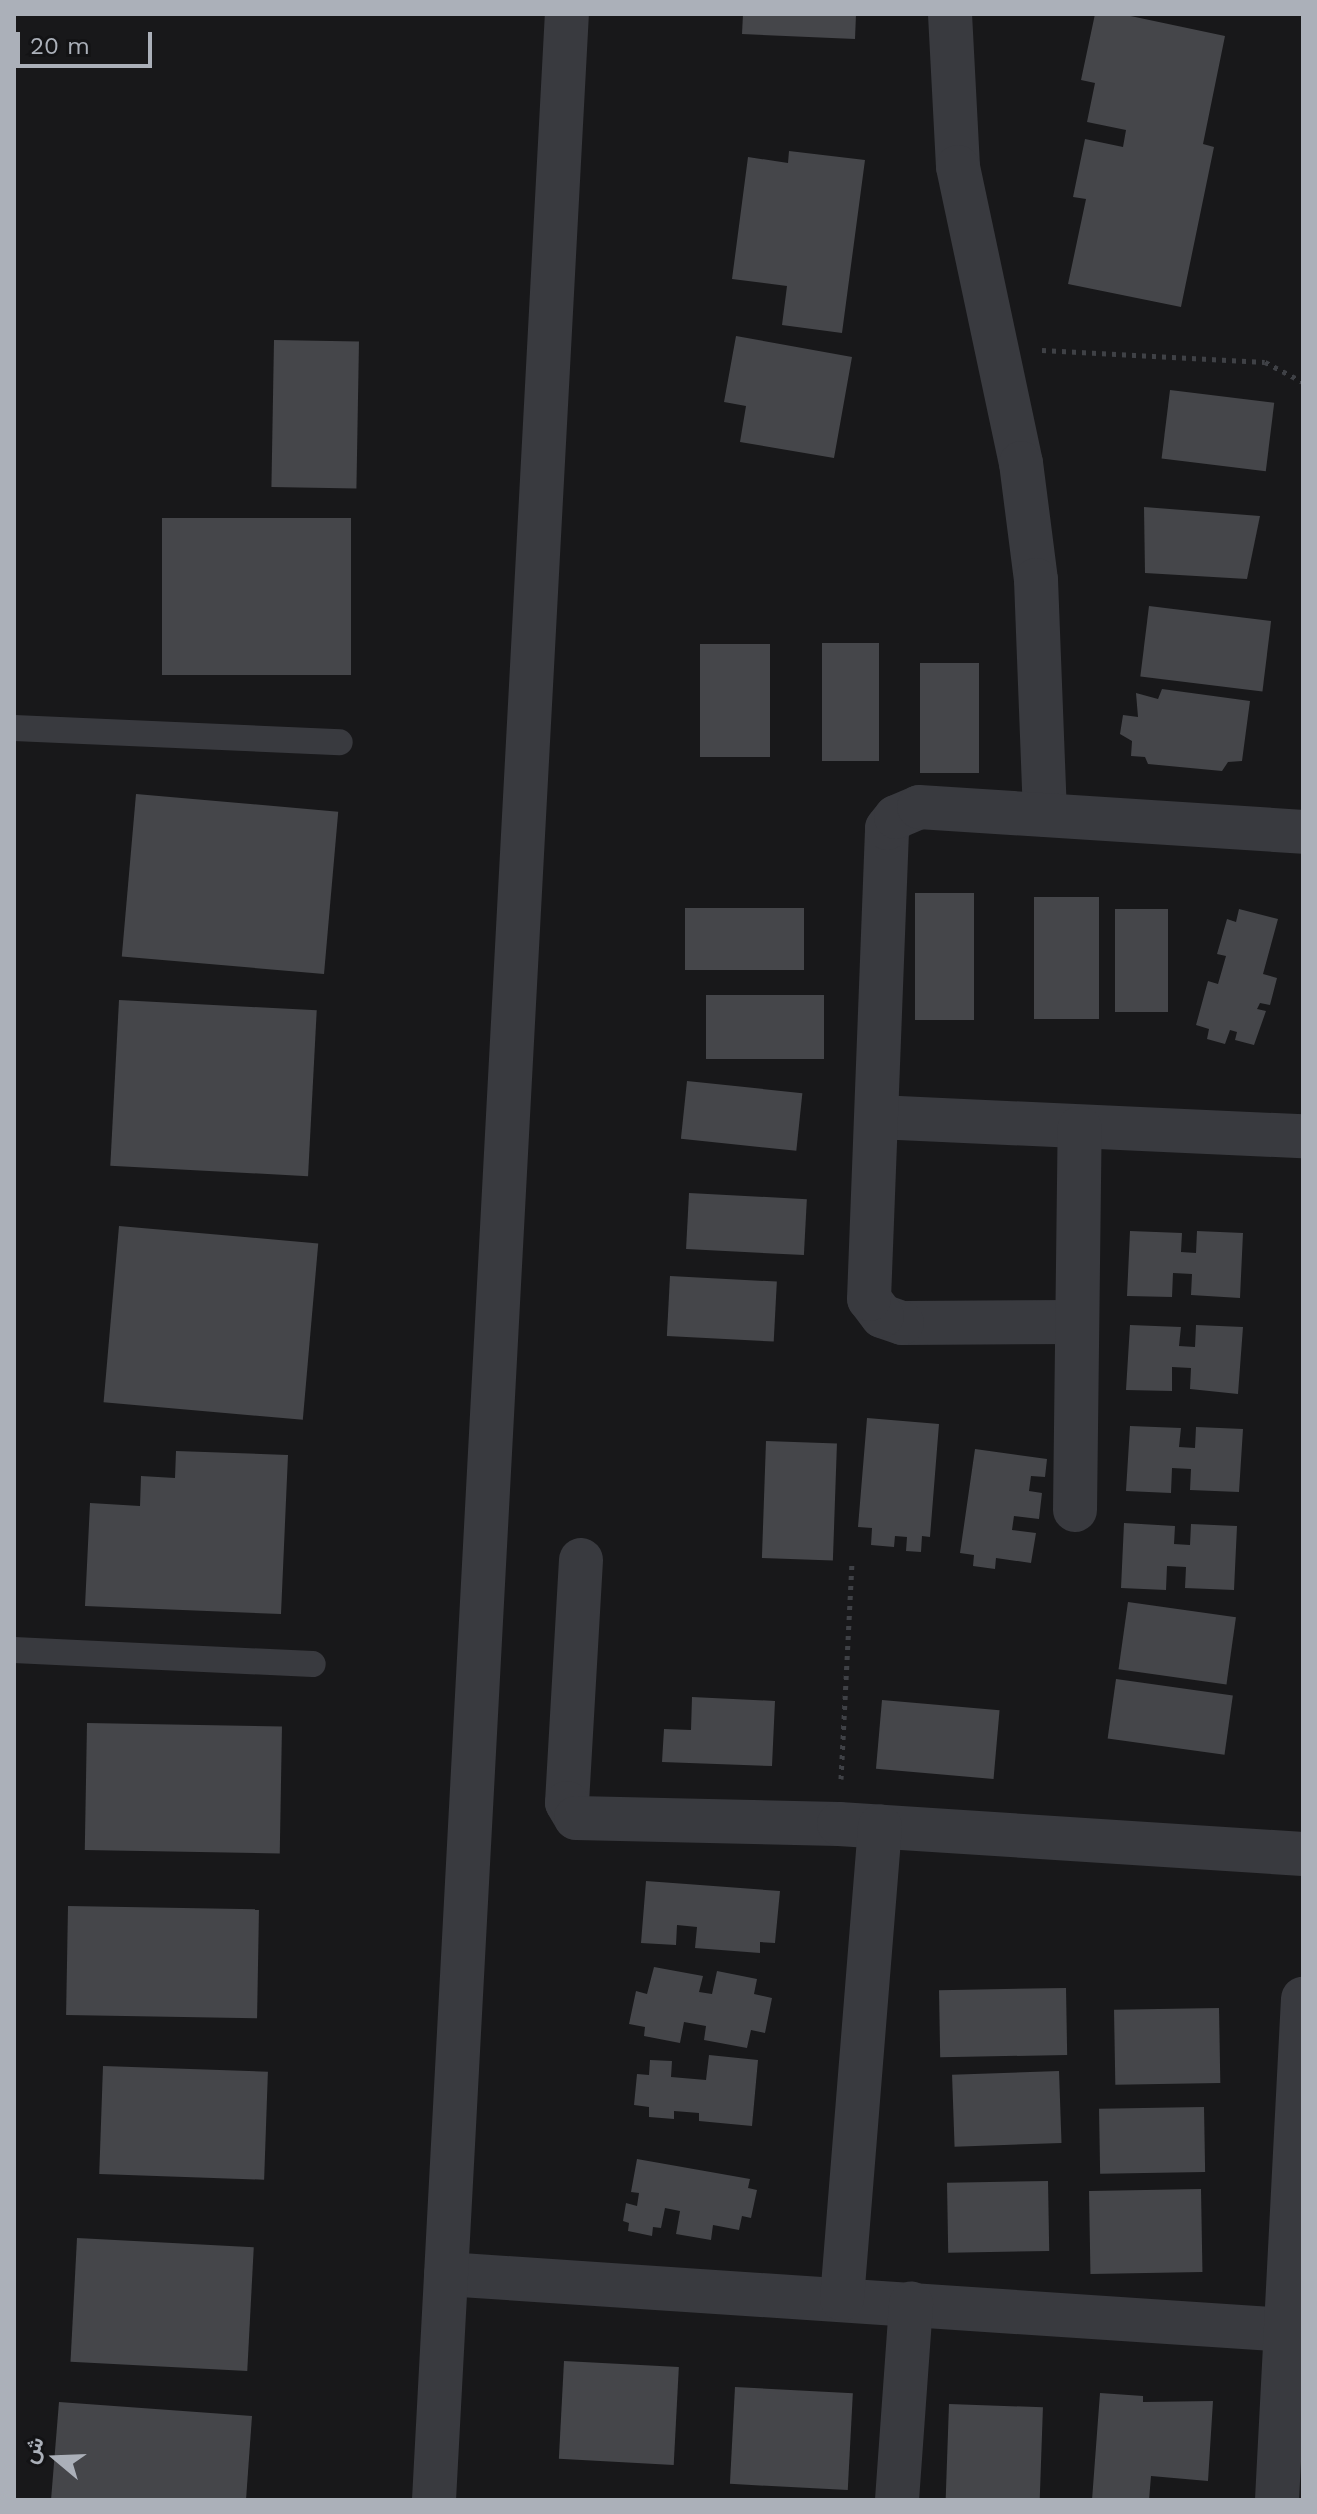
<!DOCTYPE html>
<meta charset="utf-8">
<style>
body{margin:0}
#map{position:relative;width:1317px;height:2514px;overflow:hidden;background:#18181a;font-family:"Work Sans",Vazirmatn,sans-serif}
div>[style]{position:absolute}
.building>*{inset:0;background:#45464a;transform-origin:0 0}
.path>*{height:5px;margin-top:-2.5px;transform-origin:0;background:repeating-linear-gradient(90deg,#3f4146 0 4px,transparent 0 10px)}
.service>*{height:26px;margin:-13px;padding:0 13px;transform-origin:13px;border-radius:13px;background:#393a3f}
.minor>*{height:44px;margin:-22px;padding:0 22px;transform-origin:22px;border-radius:22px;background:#393a3f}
span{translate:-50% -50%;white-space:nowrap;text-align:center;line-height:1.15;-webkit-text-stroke:6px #131315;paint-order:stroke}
.frame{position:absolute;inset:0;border:16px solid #abb0b9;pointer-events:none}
.north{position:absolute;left:16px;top:2418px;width:80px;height:80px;-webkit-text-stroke:6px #131315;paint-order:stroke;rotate:289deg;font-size:22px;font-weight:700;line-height:32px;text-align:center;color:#abb0b9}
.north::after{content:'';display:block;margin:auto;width:28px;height:36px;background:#abb0b9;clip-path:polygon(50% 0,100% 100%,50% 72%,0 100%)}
.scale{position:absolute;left:16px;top:32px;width:136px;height:36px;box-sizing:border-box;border:4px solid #abb0b9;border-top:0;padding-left:10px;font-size:24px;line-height:28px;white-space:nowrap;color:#abb0b9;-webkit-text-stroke:6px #131315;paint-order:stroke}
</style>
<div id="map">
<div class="building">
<div style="clip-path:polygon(743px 14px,856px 14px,855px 39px,742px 34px)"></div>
<div style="clip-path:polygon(1095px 14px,1121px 14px,1225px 36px,1203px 144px,1214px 147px,1181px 307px,1068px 284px,1086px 199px,1073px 197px,1085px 139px,1123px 147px,1126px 130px,1087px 122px,1095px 83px,1081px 80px)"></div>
<div style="clip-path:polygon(789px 151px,865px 160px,842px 333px,782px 325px,787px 286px,732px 279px,748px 157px,788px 163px)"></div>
<div style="clip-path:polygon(736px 336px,852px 357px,834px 458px,740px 442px,746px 406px,724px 402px)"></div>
<div style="left:274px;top:340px;width:85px;height:147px;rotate:1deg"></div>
<div style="left:1170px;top:390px;width:105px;height:69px;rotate:7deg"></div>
<div style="clip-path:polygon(1144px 507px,1260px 516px,1247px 579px,1145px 573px)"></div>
<div style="left:162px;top:518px;width:189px;height:157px"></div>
<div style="left:1149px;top:606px;width:123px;height:71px;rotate:7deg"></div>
<div style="left:879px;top:643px;width:118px;height:57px;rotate:90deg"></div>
<div style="left:700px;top:644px;width:70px;height:113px"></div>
<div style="left:920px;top:663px;width:59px;height:110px"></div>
<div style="clip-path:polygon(1162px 689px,1250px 701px,1242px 761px,1228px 762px,1222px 771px,1148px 764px,1145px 757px,1131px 756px,1132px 741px,1120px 734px,1123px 715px,1138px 717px,1136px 693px,1158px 699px)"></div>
<div style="left:136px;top:794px;width:203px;height:163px;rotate:5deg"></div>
<div style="left:974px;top:893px;width:127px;height:59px;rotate:90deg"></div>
<div style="left:1034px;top:897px;width:65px;height:122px"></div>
<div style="left:685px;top:908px;width:119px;height:62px"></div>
<div style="left:1115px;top:909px;width:53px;height:103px"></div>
<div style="clip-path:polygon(1239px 909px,1278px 919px,1263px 974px,1277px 978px,1270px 1005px,1260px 1003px,1257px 1009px,1266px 1011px,1254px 1045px,1235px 1040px,1237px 1032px,1230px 1030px,1225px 1044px,1207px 1039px,1209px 1029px,1196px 1025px,1208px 981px,1218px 984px,1226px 956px,1217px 954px,1227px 919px,1236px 922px)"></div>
<div style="left:706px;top:995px;width:118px;height:64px"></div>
<div style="left:119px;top:1000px;width:198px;height:166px;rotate:3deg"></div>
<div style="left:687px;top:1081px;width:116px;height:58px;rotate:6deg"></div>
<div style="left:689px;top:1193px;width:118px;height:56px;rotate:3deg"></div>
<div style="left:119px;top:1226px;width:200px;height:177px;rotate:5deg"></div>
<div style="clip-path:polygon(1130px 1231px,1182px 1233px,1181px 1252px,1196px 1253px,1197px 1231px,1243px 1233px,1240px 1298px,1191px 1295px,1192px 1274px,1173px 1273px,1172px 1297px,1127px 1296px)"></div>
<div style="left:670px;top:1276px;width:107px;height:60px;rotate:3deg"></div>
<div style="clip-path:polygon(1130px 1325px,1181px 1327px,1179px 1346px,1195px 1347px,1196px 1325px,1243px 1327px,1238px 1394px,1190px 1389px,1191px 1368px,1172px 1367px,1172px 1391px,1126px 1390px)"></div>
<div style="clip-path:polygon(867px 1418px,939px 1424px,930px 1537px,922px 1536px,921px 1552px,906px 1551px,907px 1537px,895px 1536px,894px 1547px,871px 1545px,872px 1528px,858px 1527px)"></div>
<div style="clip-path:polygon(1130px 1426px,1181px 1428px,1179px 1447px,1195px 1448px,1196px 1427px,1243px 1429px,1239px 1492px,1190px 1490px,1191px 1469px,1172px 1468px,1171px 1493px,1126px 1491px)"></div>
<div style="left:766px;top:1441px;width:71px;height:117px;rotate:2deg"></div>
<div style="clip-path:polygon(975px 1449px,1047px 1459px,1045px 1477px,1031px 1476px,1029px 1491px,1042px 1493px,1039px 1519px,1014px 1516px,1012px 1530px,1036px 1533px,1031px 1563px,996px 1558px,995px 1569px,973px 1566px,974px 1555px,960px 1553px)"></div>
<div style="clip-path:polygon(176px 1451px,288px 1455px,281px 1614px,85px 1606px,90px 1503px,140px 1506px,141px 1476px,175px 1478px)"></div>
<div style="clip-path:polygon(1124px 1523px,1175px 1526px,1174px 1544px,1190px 1545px,1191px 1524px,1237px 1526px,1234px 1590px,1185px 1588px,1186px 1567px,1167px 1566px,1166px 1590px,1121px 1588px)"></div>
<div style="left:1128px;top:1602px;width:109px;height:68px;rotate:8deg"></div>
<div style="left:1116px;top:1679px;width:118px;height:60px;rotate:8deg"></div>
<div style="clip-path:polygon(692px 1697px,775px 1701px,772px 1766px,662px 1762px,664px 1729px,691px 1730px)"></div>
<div style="left:882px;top:1700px;width:118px;height:69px;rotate:5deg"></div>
<div style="left:87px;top:1723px;width:195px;height:127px;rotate:1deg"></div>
<div style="clip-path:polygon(646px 1881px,780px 1891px,775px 1943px,760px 1942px,760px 1953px,695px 1948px,697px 1927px,677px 1925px,676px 1945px,641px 1943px)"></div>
<div style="left:68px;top:1906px;width:191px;height:109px;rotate:1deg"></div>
<div style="clip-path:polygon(654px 1967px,703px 1976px,699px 1992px,712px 1994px,717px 1971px,757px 1979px,754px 1994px,772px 1998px,765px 2033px,751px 2030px,747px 2048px,704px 2040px,706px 2026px,684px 2022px,680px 2043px,644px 2036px,645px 2027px,629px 2024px,636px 1991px,647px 1994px)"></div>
<div style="left:1066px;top:1988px;width:67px;height:127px;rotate:89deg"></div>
<div style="left:1219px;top:2008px;width:75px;height:105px;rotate:89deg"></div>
<div style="clip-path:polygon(709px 2055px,758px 2060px,752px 2126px,699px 2121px,699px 2113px,674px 2111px,674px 2119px,649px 2117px,649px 2107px,634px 2105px,637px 2074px,649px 2075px,650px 2060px,672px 2061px,671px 2077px,706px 2080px)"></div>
<div style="left:103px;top:2066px;width:165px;height:108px;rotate:2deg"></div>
<div style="left:1059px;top:2071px;width:72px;height:107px;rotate:88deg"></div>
<div style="left:1204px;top:2107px;width:65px;height:105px;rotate:89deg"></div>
<div style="clip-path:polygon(637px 2159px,750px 2179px,748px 2188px,757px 2190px,751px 2218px,742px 2216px,739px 2230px,713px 2225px,711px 2240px,676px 2234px,680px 2211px,665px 2208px,661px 2228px,653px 2227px,652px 2236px,628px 2231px,629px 2223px,623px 2221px,626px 2203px,637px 2206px,639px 2193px,631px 2192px)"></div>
<div style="left:1048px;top:2181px;width:70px;height:101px;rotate:89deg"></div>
<div style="left:1201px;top:2189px;width:83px;height:112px;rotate:89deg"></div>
<div style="left:77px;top:2238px;width:177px;height:124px;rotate:3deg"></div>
<div style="left:564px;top:2361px;width:115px;height:98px;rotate:3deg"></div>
<div style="left:735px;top:2387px;width:118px;height:97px;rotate:3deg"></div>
<div style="clip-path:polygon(1100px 2393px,1143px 2396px,1143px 2402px,1213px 2401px,1208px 2481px,1151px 2476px,1149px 2500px,1092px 2500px)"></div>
<div style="clip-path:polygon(59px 2402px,252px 2416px,246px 2500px,51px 2500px)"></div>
<div style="left:949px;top:2404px;width:94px;height:96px;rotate:2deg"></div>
</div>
<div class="path">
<div style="left:1042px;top:350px;width:223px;rotate:3.1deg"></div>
<div style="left:1265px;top:362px;width:43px;rotate:27.8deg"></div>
<div style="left:841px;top:1779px;width:215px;rotate:-87.1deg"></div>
</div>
<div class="service">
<div style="left:14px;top:728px;width:326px;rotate:2.5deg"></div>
<div style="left:14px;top:1650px;width:299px;rotate:2.7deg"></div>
</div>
<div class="minor">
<div style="left:950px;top:14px;width:153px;rotate:87deg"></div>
<div style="left:958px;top:167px;width:303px;rotate:78deg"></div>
<div style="left:1021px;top:463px;width:118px;rotate:82.7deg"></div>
<div style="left:1036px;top:580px;width:235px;rotate:87.8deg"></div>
<div style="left:877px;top:1117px;width:426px;rotate:2.6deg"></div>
<div style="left:1077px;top:1322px;width:175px;rotate:179.7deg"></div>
<div style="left:902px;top:1323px;width:21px;rotate:-161deg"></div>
<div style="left:882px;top:1316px;width:21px;rotate:-127deg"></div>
<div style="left:869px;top:1299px;width:471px;rotate:-87.8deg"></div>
<div style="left:887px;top:828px;width:14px;rotate:-51deg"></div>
<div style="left:896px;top:817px;width:25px;rotate:-23deg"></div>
<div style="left:919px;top:807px;width:385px;rotate:3.7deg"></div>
<div style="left:1075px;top:1510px;width:382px;rotate:-89.3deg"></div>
<div style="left:581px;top:1560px;width:243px;rotate:93.3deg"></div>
<div style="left:567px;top:1803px;width:17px;rotate:59deg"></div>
<div style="left:576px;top:1818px;width:263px;rotate:1.3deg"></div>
<div style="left:839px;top:1824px;width:465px;rotate:3.7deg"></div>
<div style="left:446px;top:2274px;width:859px;rotate:3.81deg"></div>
<div style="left:842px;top:2299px;width:474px;rotate:-85.4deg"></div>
<div style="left:434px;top:2500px;width:2490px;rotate:-86.94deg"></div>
<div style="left:897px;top:2500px;width:197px;rotate:-85.9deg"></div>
<div style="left:1277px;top:2500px;width:502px;rotate:-87.03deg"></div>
</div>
<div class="frame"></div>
<div class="north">ش</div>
<div class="scale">20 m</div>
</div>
